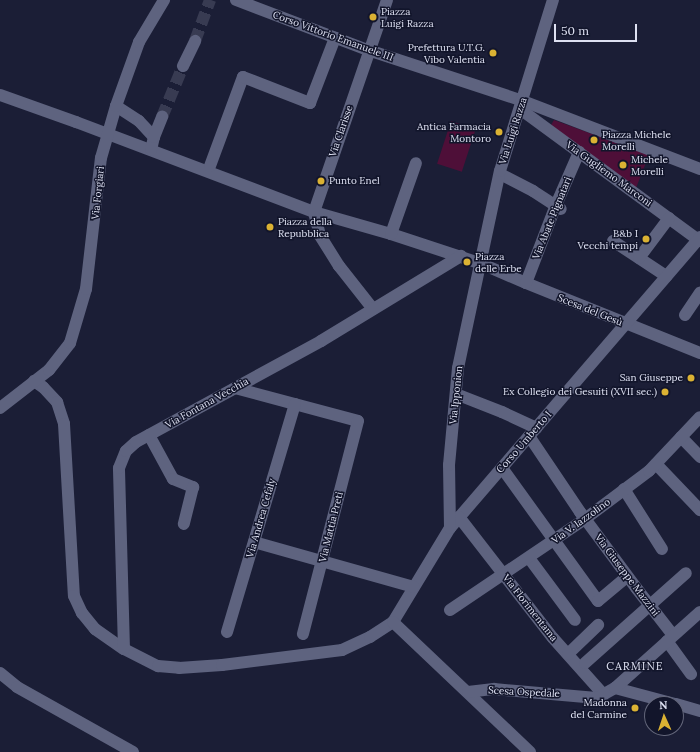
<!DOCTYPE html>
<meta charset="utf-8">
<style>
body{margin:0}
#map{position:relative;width:700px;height:752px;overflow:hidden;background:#1b1e36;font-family:Lora,serif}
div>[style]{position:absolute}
.green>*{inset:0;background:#4e0f38;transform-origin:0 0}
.minor-tunnel>*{height:12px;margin-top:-6px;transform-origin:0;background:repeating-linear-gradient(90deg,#383b52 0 12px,transparent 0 18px)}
.minor>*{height:12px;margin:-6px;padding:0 6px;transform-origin:6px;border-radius:6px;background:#5e637f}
.dots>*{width:11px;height:11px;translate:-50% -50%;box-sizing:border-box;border:2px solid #12152b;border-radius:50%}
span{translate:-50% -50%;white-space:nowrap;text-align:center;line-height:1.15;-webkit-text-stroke:3px #12152b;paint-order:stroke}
.poi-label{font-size:10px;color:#dee1f2}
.left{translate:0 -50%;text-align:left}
.right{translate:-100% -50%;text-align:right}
.street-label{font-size:10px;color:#dee1f2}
.neighbourhood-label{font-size:11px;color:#dee1f2;letter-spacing:1px}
.north{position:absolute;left:644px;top:696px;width:40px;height:40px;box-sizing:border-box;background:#12152b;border:1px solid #64677b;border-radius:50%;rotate:357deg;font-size:11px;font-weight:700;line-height:16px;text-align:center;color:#dee1f2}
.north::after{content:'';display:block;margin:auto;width:14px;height:18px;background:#dbb233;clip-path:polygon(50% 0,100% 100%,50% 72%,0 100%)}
.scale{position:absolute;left:554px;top:24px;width:83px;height:18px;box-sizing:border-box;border:2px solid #dee1f2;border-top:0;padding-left:5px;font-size:12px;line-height:14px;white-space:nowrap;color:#dee1f2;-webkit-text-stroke:3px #12152b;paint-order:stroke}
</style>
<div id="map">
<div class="green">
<div style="clip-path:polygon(554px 120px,649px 155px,636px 188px,551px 125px)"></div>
<div style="left:451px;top:121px;width:26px;height:45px;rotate:18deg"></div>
</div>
<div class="minor-tunnel">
<div style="left:195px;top:41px;width:44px;rotate:-69.9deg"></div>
<div style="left:162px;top:117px;width:55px;rotate:-67.6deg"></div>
</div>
<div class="minor">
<div style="left:236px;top:0;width:138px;rotate:20.8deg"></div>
<div style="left:365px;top:49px;width:166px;rotate:18.2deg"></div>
<div style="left:523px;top:101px;width:190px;rotate:21deg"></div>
<div style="left:183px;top:66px;width:28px;rotate:-64deg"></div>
<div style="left:0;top:95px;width:81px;rotate:19.6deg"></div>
<div style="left:76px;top:122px;width:254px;rotate:20.7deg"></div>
<div style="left:314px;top:212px;width:80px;rotate:15.9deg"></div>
<div style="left:391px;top:234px;width:96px;rotate:18.2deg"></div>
<div style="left:482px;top:264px;width:48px;rotate:23.4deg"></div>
<div style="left:526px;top:283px;width:188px;rotate:21.9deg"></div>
<div style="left:116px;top:106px;width:27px;rotate:33deg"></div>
<div style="left:139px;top:121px;width:22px;rotate:47deg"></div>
<div style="left:154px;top:137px;width:13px;rotate:103deg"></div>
<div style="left:520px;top:109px;width:223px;rotate:36.3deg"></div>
<div style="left:154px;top:137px;width:22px;rotate:-68deg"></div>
<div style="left:210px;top:166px;width:95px;rotate:-69.7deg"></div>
<div style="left:243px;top:77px;width:72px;rotate:21.2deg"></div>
<div style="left:310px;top:103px;width:70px;rotate:-69deg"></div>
<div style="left:500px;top:174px;width:37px;rotate:27deg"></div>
<div style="left:533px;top:191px;width:33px;rotate:33deg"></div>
<div style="left:391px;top:234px;width:75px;rotate:-70.6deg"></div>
<div style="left:613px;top:241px;width:64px;rotate:33.4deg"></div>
<div style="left:639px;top:258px;width:50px;rotate:-53.1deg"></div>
<div style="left:526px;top:283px;width:84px;rotate:-69deg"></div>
<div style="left:556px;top:205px;width:58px;rotate:-66.5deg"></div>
<div style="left:373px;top:309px;width:55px;rotate:-128.3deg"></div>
<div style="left:339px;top:266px;width:36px;rotate:-122deg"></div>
<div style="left:320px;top:235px;width:24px;rotate:-105deg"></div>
<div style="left:314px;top:212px;width:224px;rotate:-71deg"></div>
<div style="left:685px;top:315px;width:27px;rotate:-56deg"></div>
<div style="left:34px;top:381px;width:11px;rotate:34deg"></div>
<div style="left:43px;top:387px;width:21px;rotate:47deg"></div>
<div style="left:57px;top:402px;width:23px;rotate:72deg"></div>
<div style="left:64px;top:424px;width:172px;rotate:86.7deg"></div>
<div style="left:74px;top:596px;width:19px;rotate:65deg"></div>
<div style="left:82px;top:613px;width:21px;rotate:51deg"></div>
<div style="left:95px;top:629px;width:35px;rotate:35deg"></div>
<div style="left:124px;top:649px;width:38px;rotate:27deg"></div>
<div style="left:158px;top:666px;width:21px;rotate:5deg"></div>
<div style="left:179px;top:668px;width:43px;rotate:-4deg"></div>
<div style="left:222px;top:665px;width:121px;rotate:-7.1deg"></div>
<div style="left:342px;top:650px;width:31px;rotate:-25deg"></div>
<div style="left:370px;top:637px;width:27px;rotate:-33deg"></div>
<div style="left:393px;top:622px;width:110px;rotate:-58.8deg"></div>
<div style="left:450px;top:528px;width:384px;rotate:-49.3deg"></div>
<div style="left:235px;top:388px;width:127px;rotate:15deg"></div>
<div style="left:358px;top:421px;width:220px;rotate:104.5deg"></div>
<div style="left:456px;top:394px;width:49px;rotate:21.4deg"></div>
<div style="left:502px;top:412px;width:38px;rotate:25deg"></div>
<div style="left:0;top:408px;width:62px;rotate:-37.8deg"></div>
<div style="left:49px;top:370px;width:34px;rotate:-52deg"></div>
<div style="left:70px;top:343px;width:56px;rotate:-73.5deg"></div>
<div style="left:86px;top:289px;width:132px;rotate:-83.5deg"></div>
<div style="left:101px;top:158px;width:54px;rotate:-73.9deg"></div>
<div style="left:116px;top:106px;width:68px;rotate:-70.2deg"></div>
<div style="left:139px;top:42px;width:49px;rotate:-59.2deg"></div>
<div style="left:149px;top:435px;width:50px;rotate:61.4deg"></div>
<div style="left:173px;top:479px;width:22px;rotate:22deg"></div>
<div style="left:193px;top:487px;width:38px;rotate:104deg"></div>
<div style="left:529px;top:436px;width:92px;rotate:56.1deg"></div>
<div style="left:580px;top:512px;width:96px;rotate:53.5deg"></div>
<div style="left:637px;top:589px;width:58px;rotate:52deg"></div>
<div style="left:681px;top:437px;width:28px;rotate:46deg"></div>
<div style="left:656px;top:464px;width:64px;rotate:46.3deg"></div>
<div style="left:502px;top:468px;width:164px;rotate:54.2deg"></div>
<div style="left:598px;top:601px;width:38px;rotate:-40deg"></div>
<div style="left:624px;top:489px;width:71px;rotate:57.7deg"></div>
<div style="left:459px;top:517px;width:153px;rotate:52.2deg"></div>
<div style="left:553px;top:638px;width:76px;rotate:48.2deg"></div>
<div style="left:450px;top:528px;width:63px;rotate:-90.9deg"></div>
<div style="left:449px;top:465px;width:97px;rotate:-84.7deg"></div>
<div style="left:458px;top:368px;width:201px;rotate:-78deg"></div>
<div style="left:500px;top:171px;width:179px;rotate:-72.8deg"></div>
<div style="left:254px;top:542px;width:166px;rotate:15.7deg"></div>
<div style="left:529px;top:558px;width:77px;rotate:53.4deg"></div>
<div style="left:450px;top:610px;width:163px;rotate:-34deg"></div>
<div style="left:585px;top:519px;width:80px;rotate:-36.9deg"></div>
<div style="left:649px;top:471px;width:74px;rotate:-46.6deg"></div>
<div style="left:393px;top:622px;width:189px;rotate:43.5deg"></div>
<div style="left:227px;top:632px;width:238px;rotate:-73.4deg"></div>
<div style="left:667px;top:641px;width:41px;rotate:54deg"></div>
<div style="left:124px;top:649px;width:181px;rotate:-91.6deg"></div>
<div style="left:119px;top:468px;width:18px;rotate:-68deg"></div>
<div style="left:126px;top:451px;width:13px;rotate:-42deg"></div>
<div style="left:136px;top:442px;width:211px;rotate:-28.6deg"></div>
<div style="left:321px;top:341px;width:164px;rotate:-31.3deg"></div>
<div style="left:568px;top:654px;width:42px;rotate:-44deg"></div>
<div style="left:585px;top:663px;width:135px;rotate:-41.7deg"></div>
<div style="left:0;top:673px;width:22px;rotate:39deg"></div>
<div style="left:17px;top:687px;width:133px;rotate:29.3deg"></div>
<div style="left:615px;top:688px;width:62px;rotate:14.9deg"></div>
<div style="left:468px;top:692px;width:26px;rotate:-7deg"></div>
<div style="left:494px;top:689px;width:103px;rotate:5deg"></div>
<div style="left:597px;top:698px;width:21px;rotate:-29deg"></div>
<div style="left:615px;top:688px;width:114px;rotate:-41.8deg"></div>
<div style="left:676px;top:704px;width:25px;rotate:16deg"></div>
</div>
<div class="dots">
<div style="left:373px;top:17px;background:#dbb233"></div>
<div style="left:493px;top:53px;background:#dbb233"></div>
<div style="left:499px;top:132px;background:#dbb233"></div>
<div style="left:594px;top:140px;background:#dbb233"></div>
<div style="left:623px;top:165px;background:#dbb233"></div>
<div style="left:321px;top:181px;background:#dbb233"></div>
<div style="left:270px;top:227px;background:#dbb233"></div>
<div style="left:646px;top:239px;background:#dbb233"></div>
<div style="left:467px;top:262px;background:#dbb233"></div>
<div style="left:691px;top:378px;background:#dbb233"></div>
<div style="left:665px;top:392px;background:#dbb233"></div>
<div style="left:635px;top:708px;background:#dbb233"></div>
</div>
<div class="poi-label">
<span class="left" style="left:381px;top:17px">Piazza<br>Luigi Razza</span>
<span class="right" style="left:485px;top:53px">Prefettura U.T.G.<br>Vibo Valentia</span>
<span class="right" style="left:491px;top:132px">Antica Farmacia<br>Montoro</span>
<span class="left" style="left:602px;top:140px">Piazza Michele<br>Morelli</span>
<span class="left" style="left:631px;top:165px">Michele<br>Morelli</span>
<span class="left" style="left:329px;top:181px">Punto Enel</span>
<span class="left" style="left:278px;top:227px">Piazza della<br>Repubblica</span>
<span class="right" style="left:638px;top:239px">B&amp;b I<br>Vecchi tempi</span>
<span class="left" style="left:475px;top:262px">Piazza<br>delle Erbe</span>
<span class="right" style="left:683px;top:378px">San Giuseppe</span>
<span class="right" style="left:657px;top:392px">Ex Collegio dei Gesuiti (XVII sec.)</span>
<span class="right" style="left:627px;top:708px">Madonna<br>del Carmine</span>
</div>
<div class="street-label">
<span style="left:333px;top:36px;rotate:20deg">Corso Vittorio Emanuele III</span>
<span style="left:341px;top:131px;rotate:-71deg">Via Clarisse</span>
<span style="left:513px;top:131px;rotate:-72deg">Via Luigi Razza</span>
<span style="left:609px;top:174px;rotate:36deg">Via Gugliemo Marconi</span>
<span style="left:98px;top:193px;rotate:-84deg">Via Forgiari</span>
<span style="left:552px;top:218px;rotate:-68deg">Via Abate Pignatari</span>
<span style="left:590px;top:310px;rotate:22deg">Scesa del Gesù</span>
<span style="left:456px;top:395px;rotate:-84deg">Via Ipponion</span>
<span style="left:207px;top:403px;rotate:-29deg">Via Fontana Vecchia</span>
<span style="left:524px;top:442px;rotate:-49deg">Corso Umberto I</span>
<span style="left:261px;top:518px;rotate:-74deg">Via Andrea Cefaly</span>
<span style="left:581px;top:521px;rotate:-36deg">Via V. Iazzolino</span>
<span style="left:331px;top:527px;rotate:-76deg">Via Mattia Preti</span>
<span style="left:627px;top:575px;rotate:53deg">Via Giuseppe Mazzini</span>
<span style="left:530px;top:608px;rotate:52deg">Via Florimentama</span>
<span style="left:524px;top:692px;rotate:3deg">Scesa Ospedale</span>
</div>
<div class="neighbourhood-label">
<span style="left:635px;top:666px">CARMINE</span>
</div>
<div class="north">N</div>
<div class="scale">50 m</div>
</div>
